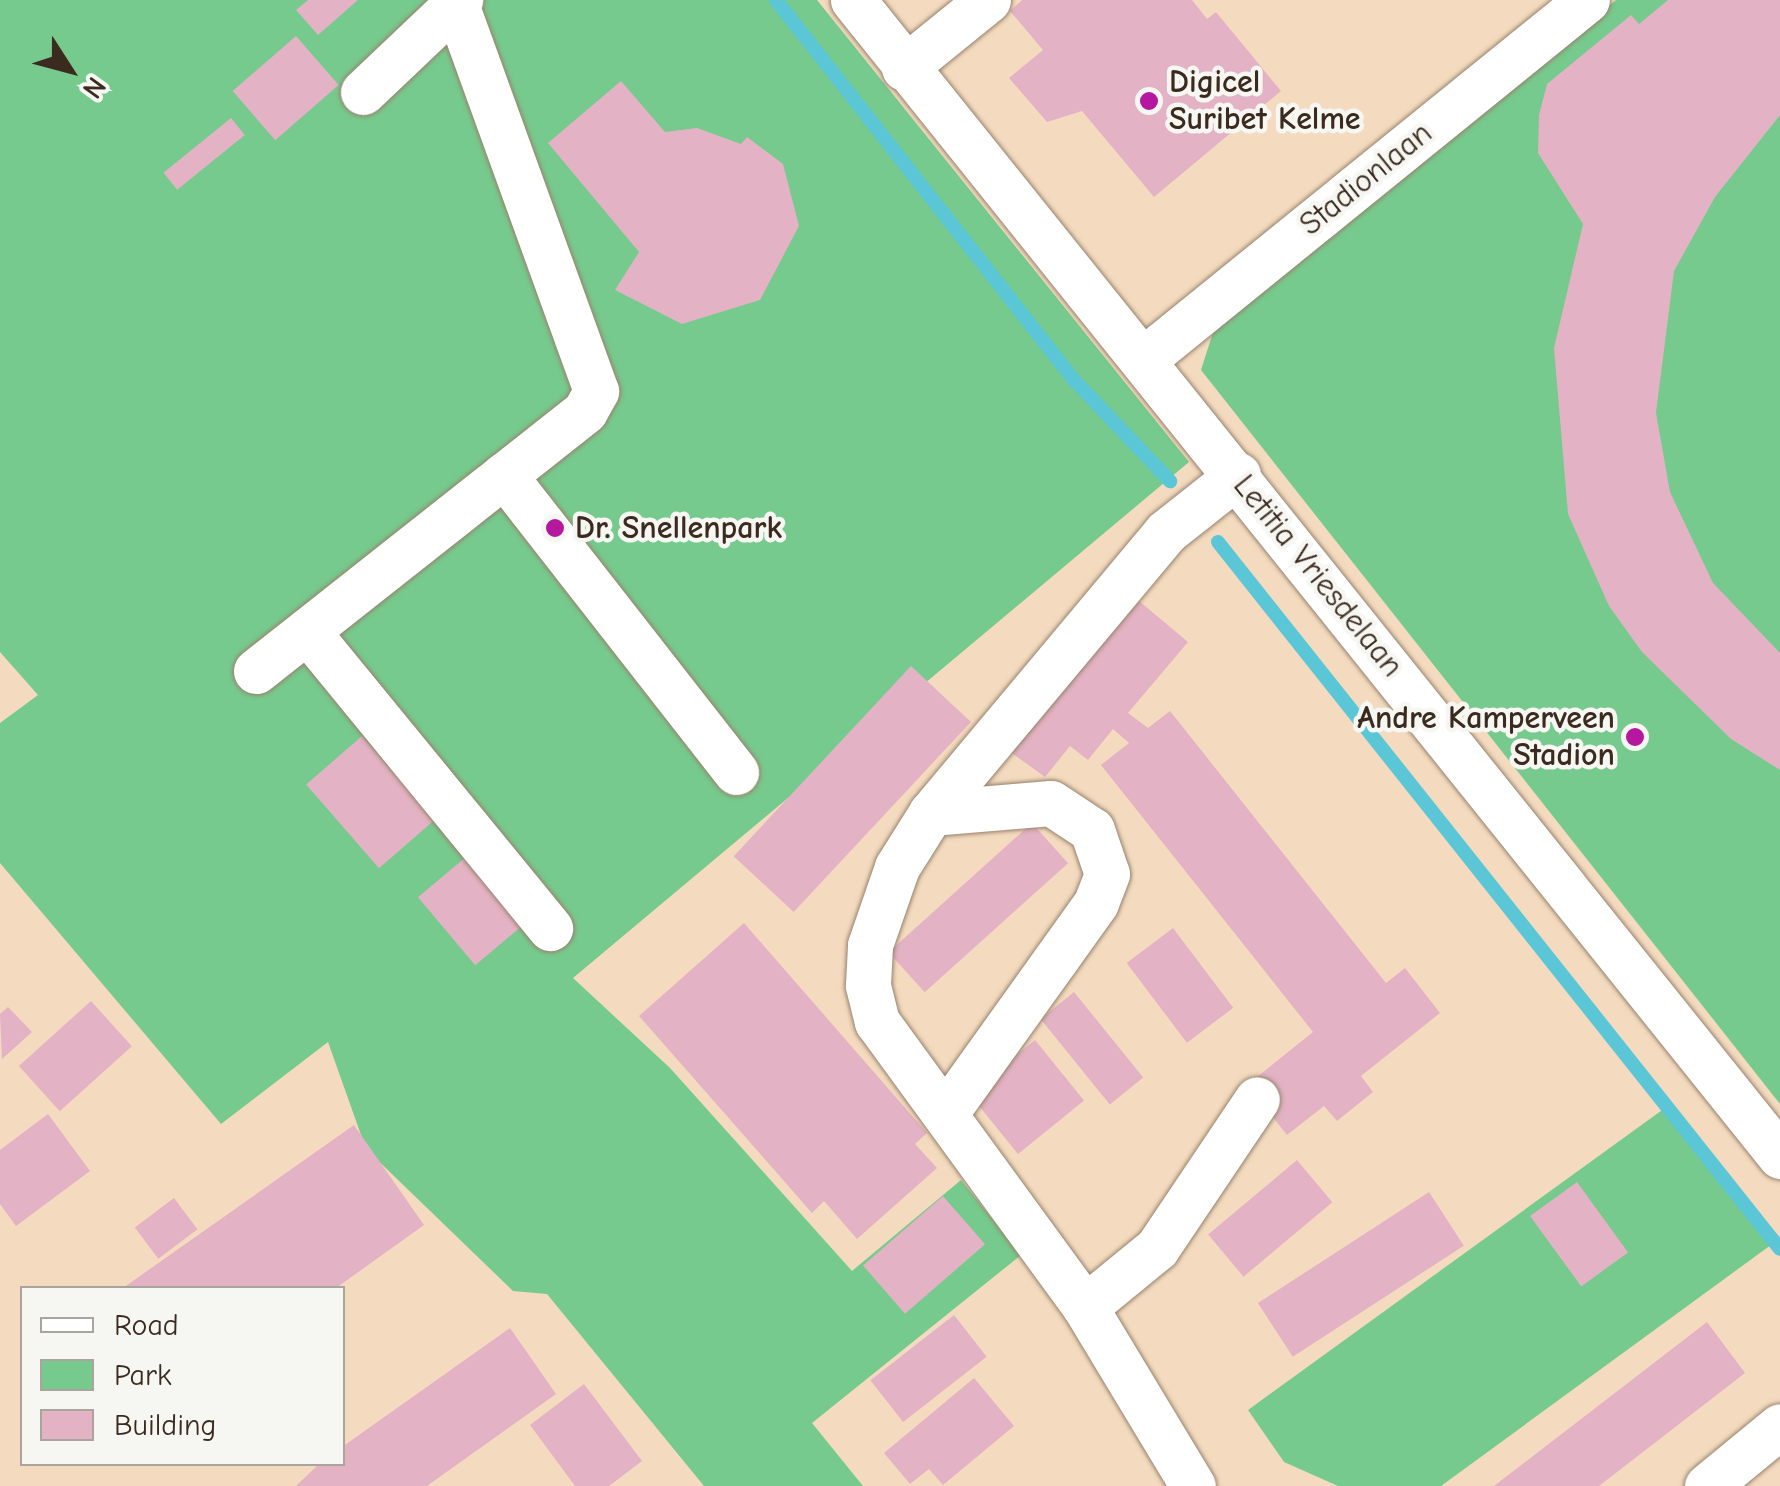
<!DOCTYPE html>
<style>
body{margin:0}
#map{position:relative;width:1780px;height:1486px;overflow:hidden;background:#f4dbbf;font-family:"Comic Neue",sans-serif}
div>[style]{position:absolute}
.green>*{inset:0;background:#76ca8d}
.stream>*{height:14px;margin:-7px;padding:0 7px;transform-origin:7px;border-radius:7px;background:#5bc6d5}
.building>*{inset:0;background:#e3b2c4;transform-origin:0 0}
.roads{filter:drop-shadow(0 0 2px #98826e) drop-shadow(0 0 2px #98826e)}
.minor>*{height:45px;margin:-22.5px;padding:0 22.5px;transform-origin:22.5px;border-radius:22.5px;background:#fff}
.dots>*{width:28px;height:28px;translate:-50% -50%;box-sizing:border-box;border:5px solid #f6f6f2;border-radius:50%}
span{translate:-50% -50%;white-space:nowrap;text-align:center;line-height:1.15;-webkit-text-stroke:9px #f6f6f2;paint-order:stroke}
.poi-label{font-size:32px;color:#3b2a1e;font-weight:700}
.left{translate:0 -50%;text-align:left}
.right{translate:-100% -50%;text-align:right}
.street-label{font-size:32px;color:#3b2a1e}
.legend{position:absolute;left:20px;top:1286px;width:325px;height:180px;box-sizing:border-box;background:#f6f6f2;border:2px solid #aba49d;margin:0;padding:12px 18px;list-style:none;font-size:30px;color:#3b2a1e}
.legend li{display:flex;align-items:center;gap:20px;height:50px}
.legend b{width:50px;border:2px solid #aba49d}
.north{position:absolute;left:20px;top:20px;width:100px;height:100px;-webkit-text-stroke:8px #f6f6f2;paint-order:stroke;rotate:126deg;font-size:28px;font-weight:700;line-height:40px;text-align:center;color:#3b2a1e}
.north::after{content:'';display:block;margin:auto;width:35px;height:45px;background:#3b2a1e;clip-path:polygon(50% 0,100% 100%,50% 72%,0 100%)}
</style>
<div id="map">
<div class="green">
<div style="clip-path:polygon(0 0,817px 0,1189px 462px,573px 978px,670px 1068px,852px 1271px,961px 1180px,1021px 1255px,812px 1423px,863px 1486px,704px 1486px,547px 1294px,513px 1291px,366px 1149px,328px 1042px,221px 1124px,0 863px,0 723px,38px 695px,0 652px)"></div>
<div style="clip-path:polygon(1616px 0,1780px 0,1780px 1104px,1201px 370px,1217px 320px)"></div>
<div style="clip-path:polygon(1665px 1108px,1775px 1242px,1441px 1486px,1338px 1486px,1284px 1462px,1248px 1410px)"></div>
</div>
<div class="stream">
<div style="left:776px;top:0;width:486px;rotate:51.9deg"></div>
<div style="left:1076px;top:382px;width:137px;rotate:46.5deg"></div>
<div style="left:1218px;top:542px;width:903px;rotate:51.52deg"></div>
</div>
<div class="building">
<div style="clip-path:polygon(308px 0,358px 0,318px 35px,296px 10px)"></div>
<div style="clip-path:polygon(1022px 0,1192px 0,1207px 19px,1216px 12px,1281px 91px,1154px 197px,1082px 111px,1047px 122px,1009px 78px,1043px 50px,1010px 11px)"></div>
<div style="clip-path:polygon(1668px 0,1780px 0,1780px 115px,1715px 197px,1674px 271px,1656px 413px,1670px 492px,1713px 583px,1780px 653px,1780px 770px,1731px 739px,1642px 652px,1609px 606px,1568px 514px,1554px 348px,1583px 224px,1538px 153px,1539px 115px,1547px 84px,1631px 15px,1639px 24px)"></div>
<div style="left:296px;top:36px;width:65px;height:84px;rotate:49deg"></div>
<div style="clip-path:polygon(621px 81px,665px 132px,697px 128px,741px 144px,747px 137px,783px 164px,799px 226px,760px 300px,682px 324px,615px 290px,639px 252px,548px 143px)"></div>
<div style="left:231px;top:118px;width:22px;height:87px;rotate:51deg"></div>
<div style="clip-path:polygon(1120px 585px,1188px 642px,1128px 713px,1148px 728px,1170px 711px,1386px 983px,1405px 968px,1440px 1013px,1361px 1076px,1373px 1092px,1337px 1121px,1324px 1106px,1287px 1135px,1247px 1085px,1313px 1032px,1101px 765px,1129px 743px,1113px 729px,1088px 760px,1070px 746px,1045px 777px,994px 740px)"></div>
<div style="left:911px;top:666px;width:82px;height:260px;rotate:43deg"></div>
<div style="left:362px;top:736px;width:111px;height:74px;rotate:49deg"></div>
<div style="left:1032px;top:823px;width:54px;height:193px;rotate:48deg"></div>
<div style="left:467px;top:856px;width:89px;height:64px;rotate:50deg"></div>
<div style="clip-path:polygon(744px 923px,927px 1133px,915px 1144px,937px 1168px,857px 1239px,824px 1201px,812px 1213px,639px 1016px)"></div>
<div style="left:1173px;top:928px;width:100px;height:58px;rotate:53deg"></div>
<div style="left:1074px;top:992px;width:110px;height:43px;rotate:51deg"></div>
<div style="left:91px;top:1001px;width:61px;height:97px;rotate:48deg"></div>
<div style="clip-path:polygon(8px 1007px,32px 1032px,2px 1059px,0 1014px)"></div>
<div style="left:1035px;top:1040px;width:78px;height:85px;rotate:51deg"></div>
<div style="clip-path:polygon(48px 1114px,90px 1171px,16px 1226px,0 1204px,0 1150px)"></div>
<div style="clip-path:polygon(354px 1125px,424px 1225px,336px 1288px,123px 1288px)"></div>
<div style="left:1297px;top:1160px;width:55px;height:116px;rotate:50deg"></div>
<div style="left:1577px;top:1182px;width:87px;height:58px;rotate:54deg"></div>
<div style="left:1429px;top:1192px;width:64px;height:204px;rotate:57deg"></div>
<div style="left:943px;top:1196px;width:64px;height:106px;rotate:49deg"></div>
<div style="left:174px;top:1198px;width:39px;height:49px;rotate:53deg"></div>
<div style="left:954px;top:1315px;width:53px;height:106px;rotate:52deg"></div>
<div style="clip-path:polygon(1707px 1322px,1745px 1373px,1599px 1486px,1494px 1486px)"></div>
<div style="clip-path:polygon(510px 1328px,556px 1394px,427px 1486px,296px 1486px,319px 1464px,342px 1464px,342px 1447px)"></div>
<div style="clip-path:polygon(974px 1378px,1014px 1426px,943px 1485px,929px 1469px,910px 1484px,884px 1453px)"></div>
<div style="clip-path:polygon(584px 1384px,642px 1461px,609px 1486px,575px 1486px,530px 1425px)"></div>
</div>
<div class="roads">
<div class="minor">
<div style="left:853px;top:0;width:1482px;rotate:51.27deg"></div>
<div style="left:904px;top:68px;width:108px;rotate:-39deg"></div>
<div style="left:363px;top:92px;width:134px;rotate:-43.5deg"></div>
<div style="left:1144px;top:359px;width:570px;rotate:-39.02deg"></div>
<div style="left:504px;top:475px;width:377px;rotate:52deg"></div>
<div style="left:307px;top:631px;width:384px;rotate:50.7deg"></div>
<div style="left:256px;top:671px;width:419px;rotate:-38.3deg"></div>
<div style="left:585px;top:411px;width:23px;rotate:-61deg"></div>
<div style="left:596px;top:391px;width:412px;rotate:-109.9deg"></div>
<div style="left:931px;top:813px;width:120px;rotate:-4.8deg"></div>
<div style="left:1051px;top:803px;width:49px;rotate:33.4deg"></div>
<div style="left:1092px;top:830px;width:46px;rotate:71.2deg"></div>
<div style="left:1107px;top:874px;width:31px;rotate:111deg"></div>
<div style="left:1096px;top:903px;width:259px;rotate:125.6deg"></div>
<div style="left:1085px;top:1307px;width:93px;rotate:-39.3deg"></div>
<div style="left:1157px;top:1248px;width:179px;rotate:-56.1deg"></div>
<div style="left:1193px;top:1486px;width:209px;rotate:-121.1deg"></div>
<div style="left:1085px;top:1307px;width:353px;rotate:-126.1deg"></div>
<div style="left:877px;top:1022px;width:38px;rotate:-104deg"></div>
<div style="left:868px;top:985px;width:40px;rotate:-87.1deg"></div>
<div style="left:870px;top:945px;width:83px;rotate:-70.9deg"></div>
<div style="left:897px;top:867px;width:64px;rotate:-57.8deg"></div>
<div style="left:931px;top:813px;width:366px;rotate:-50.1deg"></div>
<div style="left:1166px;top:532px;width:92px;rotate:-38.4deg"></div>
<div style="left:1707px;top:1486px;width:94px;rotate:-39.4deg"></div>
</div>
</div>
<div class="dots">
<div style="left:1149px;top:101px;background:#b5179e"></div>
<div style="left:555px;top:528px;background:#b5179e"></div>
<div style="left:1635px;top:737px;background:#b5179e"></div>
</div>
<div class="poi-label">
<span class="left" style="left:1169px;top:101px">Digicel<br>Suribet Kelme</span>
<span class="left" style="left:575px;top:528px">Dr. Snellenpark</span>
<span class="right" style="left:1615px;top:737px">Andre Kamperveen<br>Stadion</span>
</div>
<div class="street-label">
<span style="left:1366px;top:179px;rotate:-39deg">Stadionlaan</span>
<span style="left:1318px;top:576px;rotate:51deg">Letitia Vriesdelaan</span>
</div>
<ul class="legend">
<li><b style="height:12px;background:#fff"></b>Road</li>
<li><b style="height:28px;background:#76ca8d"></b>Park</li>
<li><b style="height:28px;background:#e3b2c4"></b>Building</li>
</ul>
<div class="north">N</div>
</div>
